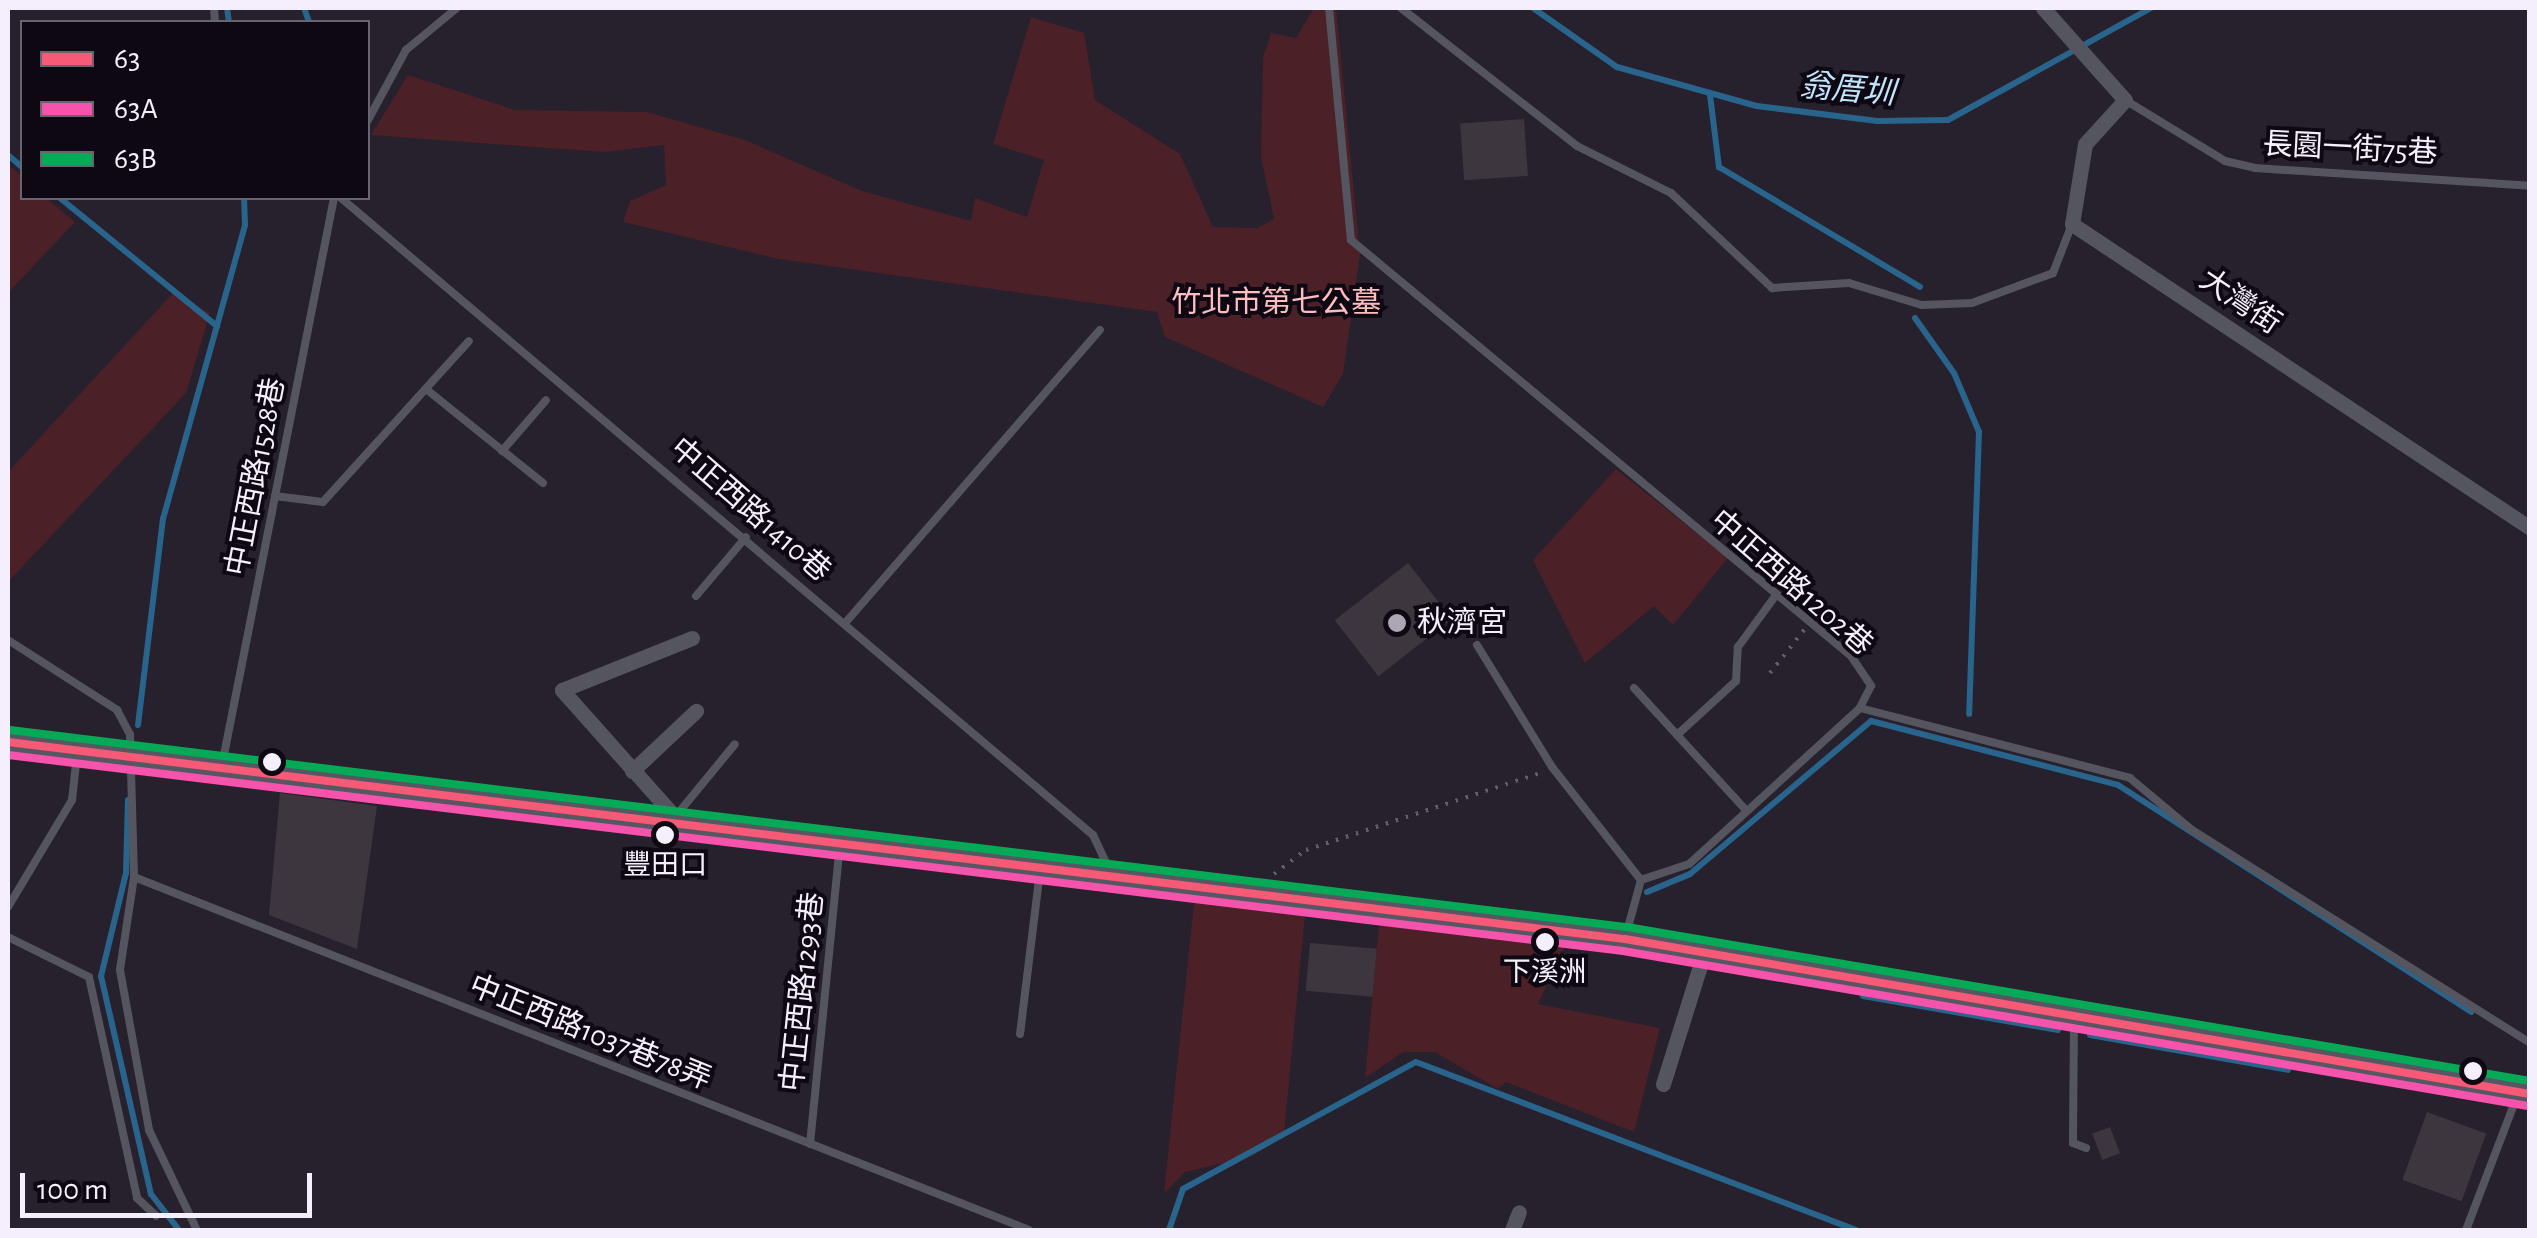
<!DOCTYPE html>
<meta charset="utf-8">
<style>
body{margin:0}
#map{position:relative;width:2537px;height:1238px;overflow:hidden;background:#27202d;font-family:"Alegreya Sans","Noto Sans TC",sans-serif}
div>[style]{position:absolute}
.green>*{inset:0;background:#4b2027}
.stream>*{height:6px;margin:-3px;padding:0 3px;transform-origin:3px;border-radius:3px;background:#28648b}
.building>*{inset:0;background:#3e363f;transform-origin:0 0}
.path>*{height:4px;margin-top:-2px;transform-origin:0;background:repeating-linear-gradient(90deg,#616068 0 2.5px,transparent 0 10.5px)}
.lane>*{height:8px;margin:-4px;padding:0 4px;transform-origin:4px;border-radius:4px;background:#54555f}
.street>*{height:15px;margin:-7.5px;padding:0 7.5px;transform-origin:7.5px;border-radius:7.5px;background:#54555f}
.secondary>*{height:22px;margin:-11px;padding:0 11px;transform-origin:11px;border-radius:11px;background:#565763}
.bus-1>*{height:8px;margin:-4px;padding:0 4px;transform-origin:4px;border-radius:4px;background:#f75a77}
.bus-2>*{height:8px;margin:-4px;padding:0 4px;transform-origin:4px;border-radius:4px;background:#f653ac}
.bus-3>*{height:8px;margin:-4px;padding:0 4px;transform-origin:4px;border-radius:4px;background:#06aa56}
.dots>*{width:28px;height:28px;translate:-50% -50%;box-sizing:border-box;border:5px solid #0d0812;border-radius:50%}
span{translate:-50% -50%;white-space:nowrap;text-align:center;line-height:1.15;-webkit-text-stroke:8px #0d0812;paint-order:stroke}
.bus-label{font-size:28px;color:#f5eefd}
.street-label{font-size:30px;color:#f5eefd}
.park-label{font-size:30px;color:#fcbcc0}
.poi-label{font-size:30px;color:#f5eefd}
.left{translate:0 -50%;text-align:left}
.water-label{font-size:32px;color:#c1e3fb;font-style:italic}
.frame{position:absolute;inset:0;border:10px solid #f5eefd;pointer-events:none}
.legend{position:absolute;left:20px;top:20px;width:350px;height:180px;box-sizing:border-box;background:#0d0812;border:2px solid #6a6470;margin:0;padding:12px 18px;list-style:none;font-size:30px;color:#f5eefd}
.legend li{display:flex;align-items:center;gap:20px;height:50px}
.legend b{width:50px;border:2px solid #6a6470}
.scale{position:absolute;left:20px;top:1173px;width:292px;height:45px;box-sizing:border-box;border:5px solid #f5eefd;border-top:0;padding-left:12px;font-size:30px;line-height:35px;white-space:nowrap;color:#f5eefd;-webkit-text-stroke:8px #0d0812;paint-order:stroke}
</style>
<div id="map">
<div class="green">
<div style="clip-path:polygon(1314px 8px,1336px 8px,1360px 255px,1343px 374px,1323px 407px,1165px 337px,1157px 312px,779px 259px,623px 222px,630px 201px,666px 185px,664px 145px,604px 152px,371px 135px,408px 75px,515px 110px,647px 112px,745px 140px,862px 191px,971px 221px,975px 198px,1027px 217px,1044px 160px,993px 144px,1031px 17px,1084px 33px,1095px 100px,1180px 154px,1213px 227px,1257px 228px,1274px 219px,1261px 157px,1263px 58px,1271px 33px,1296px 38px)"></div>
<div style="clip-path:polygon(8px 164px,22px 177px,22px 198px,46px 198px,75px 222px,8px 293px)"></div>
<div style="clip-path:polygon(173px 293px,210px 313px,186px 393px,8px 582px,8px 472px)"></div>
<div style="clip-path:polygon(1616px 469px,1728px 558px,1673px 625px,1654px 606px,1585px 663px,1533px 560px)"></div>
<div style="clip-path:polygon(1194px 902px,1305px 915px,1284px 1134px,1253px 1156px,1185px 1172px,1164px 1193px)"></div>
<div style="clip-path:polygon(1379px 925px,1564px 948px,1538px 1004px,1660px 1028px,1634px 1132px,1506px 1082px,1498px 1089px,1435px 1052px,1403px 1052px,1365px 1078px)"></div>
</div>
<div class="stream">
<div style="left:227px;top:8px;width:14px;rotate:82deg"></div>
<div style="left:304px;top:8px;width:15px;rotate:70deg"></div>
<div style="left:1533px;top:8px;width:103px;rotate:35.1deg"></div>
<div style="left:1617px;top:67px;width:145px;rotate:15.6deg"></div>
<div style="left:1757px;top:106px;width:121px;rotate:7.1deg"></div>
<div style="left:1877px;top:121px;width:71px;rotate:-0.8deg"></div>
<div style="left:1948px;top:120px;width:232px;rotate:-28.9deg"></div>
<div style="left:1710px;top:95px;width:73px;rotate:82.9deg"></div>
<div style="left:1719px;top:167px;width:234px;rotate:30.8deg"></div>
<div style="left:8px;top:155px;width:18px;rotate:41deg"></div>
<div style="left:60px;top:198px;width:203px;rotate:39.2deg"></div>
<div style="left:1915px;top:318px;width:67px;rotate:54.7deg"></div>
<div style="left:1954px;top:373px;width:64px;rotate:67deg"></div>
<div style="left:1979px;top:432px;width:282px;rotate:92deg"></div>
<div style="left:138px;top:725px;width:208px;rotate:-83.1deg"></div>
<div style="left:163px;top:519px;width:305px;rotate:-74.4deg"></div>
<div style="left:245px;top:225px;width:27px;rotate:-92deg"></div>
<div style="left:128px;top:800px;width:73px;rotate:91.6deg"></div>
<div style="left:126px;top:873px;width:106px;rotate:103.6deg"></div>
<div style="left:101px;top:976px;width:224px;rotate:77.1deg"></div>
<div style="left:151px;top:1194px;width:46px;rotate:52.1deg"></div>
<div style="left:1647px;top:892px;width:47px;rotate:-22.7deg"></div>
<div style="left:1690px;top:874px;width:237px;rotate:-40.2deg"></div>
<div style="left:1871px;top:721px;width:255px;rotate:14.5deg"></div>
<div style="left:2118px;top:785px;width:420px;rotate:32.7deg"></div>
<div style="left:1863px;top:996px;width:198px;rotate:9.9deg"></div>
<div style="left:2090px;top:1035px;width:201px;rotate:10deg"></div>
<div style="left:1169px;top:1230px;width:43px;rotate:-71.1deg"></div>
<div style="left:1183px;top:1189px;width:265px;rotate:-28.6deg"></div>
<div style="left:1416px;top:1062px;width:472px;rotate:20.9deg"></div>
</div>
<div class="building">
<div style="left:1524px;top:119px;width:57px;height:64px;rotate:86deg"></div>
<div style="left:1408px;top:563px;width:71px;height:93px;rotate:52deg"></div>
<div style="clip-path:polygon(280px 793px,377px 806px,357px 949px,269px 915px)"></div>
<div style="left:1310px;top:943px;width:67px;height:48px;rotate:5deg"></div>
<div style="left:2427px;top:1112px;width:63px;height:72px;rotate:20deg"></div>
<div style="left:2110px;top:1127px;width:28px;height:19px;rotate:69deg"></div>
</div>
<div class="path">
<div style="left:1770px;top:673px;width:55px;rotate:-51.7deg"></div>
<div style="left:1274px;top:874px;width:40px;rotate:-37deg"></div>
<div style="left:1306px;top:850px;width:250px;rotate:-18.2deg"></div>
</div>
<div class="lane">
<div style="left:214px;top:8px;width:14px;rotate:86deg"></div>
<div style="left:1329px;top:8px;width:233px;rotate:84.6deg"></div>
<div style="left:1351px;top:240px;width:650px;rotate:39.76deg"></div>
<div style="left:1851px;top:656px;width:36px;rotate:56deg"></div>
<div style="left:1871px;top:686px;width:25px;rotate:117deg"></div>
<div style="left:1860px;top:708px;width:231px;rotate:137.6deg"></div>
<div style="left:1689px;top:864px;width:51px;rotate:161.6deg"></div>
<div style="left:1641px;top:880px;width:57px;rotate:105.3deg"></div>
<div style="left:1401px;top:8px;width:224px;rotate:38.1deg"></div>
<div style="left:1577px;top:146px;width:105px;rotate:26.6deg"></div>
<div style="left:1671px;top:193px;width:139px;rotate:43.2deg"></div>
<div style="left:1772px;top:288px;width:77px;rotate:-3.7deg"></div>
<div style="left:1849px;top:283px;width:76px;rotate:16.8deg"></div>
<div style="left:1922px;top:305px;width:50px;rotate:-2.3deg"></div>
<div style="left:1972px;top:303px;width:86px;rotate:-20.3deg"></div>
<div style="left:2053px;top:273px;width:53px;rotate:-68.8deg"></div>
<div style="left:2125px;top:100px;width:117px;rotate:31.4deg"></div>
<div style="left:2225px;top:161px;width:31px;rotate:13deg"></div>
<div style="left:2255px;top:168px;width:276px;rotate:3.7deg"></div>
<div style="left:368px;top:120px;width:80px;rotate:-61.5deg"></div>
<div style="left:406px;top:50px;width:66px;rotate:-39.5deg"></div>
<div style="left:341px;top:198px;width:986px;rotate:40.27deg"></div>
<div style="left:1093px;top:835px;width:42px;rotate:64.7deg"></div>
<div style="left:426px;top:389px;width:150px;rotate:38.8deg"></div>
<div style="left:502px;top:451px;width:67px;rotate:-49.2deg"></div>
<div style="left:275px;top:496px;width:48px;rotate:7.1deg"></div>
<div style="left:323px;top:502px;width:217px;rotate:-47.8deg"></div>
<div style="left:696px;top:596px;width:77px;rotate:-49.7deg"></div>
<div style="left:846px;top:622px;width:387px;rotate:-49deg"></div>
<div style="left:8px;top:640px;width:130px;rotate:32.7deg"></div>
<div style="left:117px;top:710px;width:27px;rotate:62deg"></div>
<div style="left:130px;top:734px;width:143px;rotate:88.4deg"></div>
<div style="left:134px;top:877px;width:94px;rotate:98.6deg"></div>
<div style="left:120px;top:970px;width:163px;rotate:79.7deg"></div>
<div style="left:149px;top:1130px;width:111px;rotate:64.4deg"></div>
<div style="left:1477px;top:645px;width:143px;rotate:58.4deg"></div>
<div style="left:1552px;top:767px;width:144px;rotate:51.8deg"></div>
<div style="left:1634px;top:688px;width:164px;rotate:47.5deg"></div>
<div style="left:1860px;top:708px;width:279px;rotate:14.5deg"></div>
<div style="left:2130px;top:778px;width:81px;rotate:40deg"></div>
<div style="left:2192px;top:830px;width:400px;rotate:32.2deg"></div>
<div style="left:1677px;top:735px;width:80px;rotate:-42.5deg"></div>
<div style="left:1736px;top:681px;width:34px;rotate:-87deg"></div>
<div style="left:1738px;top:647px;width:64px;rotate:-53.8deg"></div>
<div style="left:222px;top:765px;width:578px;rotate:-78.83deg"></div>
<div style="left:675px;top:817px;width:94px;rotate:-50.6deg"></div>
<div style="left:134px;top:877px;width:962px;rotate:21.52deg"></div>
<div style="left:8px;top:907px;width:125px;rotate:-59.1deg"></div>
<div style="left:72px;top:800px;width:45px;rotate:-83.7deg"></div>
<div style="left:8px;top:937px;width:90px;rotate:26.3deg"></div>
<div style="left:89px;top:977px;width:226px;rotate:77.7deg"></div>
<div style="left:137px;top:1198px;width:26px;rotate:43deg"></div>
<div style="left:2074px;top:1021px;width:122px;rotate:90.5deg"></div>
<div style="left:2073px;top:1143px;width:14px;rotate:21deg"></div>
<div style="left:1020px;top:1034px;width:163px;rotate:-83deg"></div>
<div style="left:810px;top:1144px;width:301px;rotate:-84.3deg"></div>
<div style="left:2466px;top:1230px;width:146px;rotate:-69.1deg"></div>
</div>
<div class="street">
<div style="left:2043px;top:8px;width:123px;rotate:48.3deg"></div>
<div style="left:2125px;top:100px;width:59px;rotate:132.3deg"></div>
<div style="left:2085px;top:144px;width:81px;rotate:99.2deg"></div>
<div style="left:2072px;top:224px;width:550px;rotate:33.57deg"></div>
<div style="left:632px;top:771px;width:88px;rotate:-43.2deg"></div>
<div style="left:675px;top:817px;width:170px;rotate:-131.7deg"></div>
<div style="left:562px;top:690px;width:140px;rotate:-21.8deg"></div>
<div style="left:1663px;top:1084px;width:137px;rotate:-72.6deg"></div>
<div style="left:1512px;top:1230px;width:19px;rotate:-69deg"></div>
</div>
<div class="secondary">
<div style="left:8px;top:742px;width:1629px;rotate:6.95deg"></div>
<div style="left:1625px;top:939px;width:918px;rotate:9.72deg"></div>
</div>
<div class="bus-1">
<div style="left:8px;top:742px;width:1629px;rotate:6.95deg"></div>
<div style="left:1625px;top:939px;width:918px;rotate:9.72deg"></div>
</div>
<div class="bus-2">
<div style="left:8px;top:755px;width:1627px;rotate:6.92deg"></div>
<div style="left:1623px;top:951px;width:918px;rotate:9.72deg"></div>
</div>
<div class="bus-3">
<div style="left:10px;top:730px;width:1629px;rotate:6.95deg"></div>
<div style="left:1627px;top:927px;width:916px;rotate:9.68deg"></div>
</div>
<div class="dots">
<div style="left:1397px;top:623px;background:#ada6b4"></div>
<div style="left:272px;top:762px;background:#f5eefd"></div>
<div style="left:665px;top:835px;background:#f5eefd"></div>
<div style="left:1545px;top:942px;background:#f5eefd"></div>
<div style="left:2473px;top:1071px;background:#f5eefd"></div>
</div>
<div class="bus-label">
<span style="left:665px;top:866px">豐田口</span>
<span style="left:1545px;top:973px">下溪洲</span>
</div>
<div class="street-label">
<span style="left:2350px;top:149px;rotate:3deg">長園一街75巷</span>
<span style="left:2240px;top:302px;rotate:34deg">大灣街</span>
<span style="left:256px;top:477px;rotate:-79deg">中正西路1528巷</span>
<span style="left:750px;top:510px;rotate:41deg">中正西路1410巷</span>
<span style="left:1791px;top:583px;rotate:41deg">中正西路1202巷</span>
<span style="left:803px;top:992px;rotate:-84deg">中正西路1293巷</span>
<span style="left:590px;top:1033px;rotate:22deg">中正西路1037巷78弄</span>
</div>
<div class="park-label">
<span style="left:1276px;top:303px">竹北市第七公墓</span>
</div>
<div class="poi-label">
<span class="left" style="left:1417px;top:623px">秋濟宮</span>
</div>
<div class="water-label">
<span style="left:1847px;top:90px;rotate:5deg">翁厝圳</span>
</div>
<div class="frame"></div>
<ul class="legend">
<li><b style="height:12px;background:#f75a77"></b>63</li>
<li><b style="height:12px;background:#f653ac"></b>63A</li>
<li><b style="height:12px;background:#06aa56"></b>63B</li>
</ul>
<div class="scale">100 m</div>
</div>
